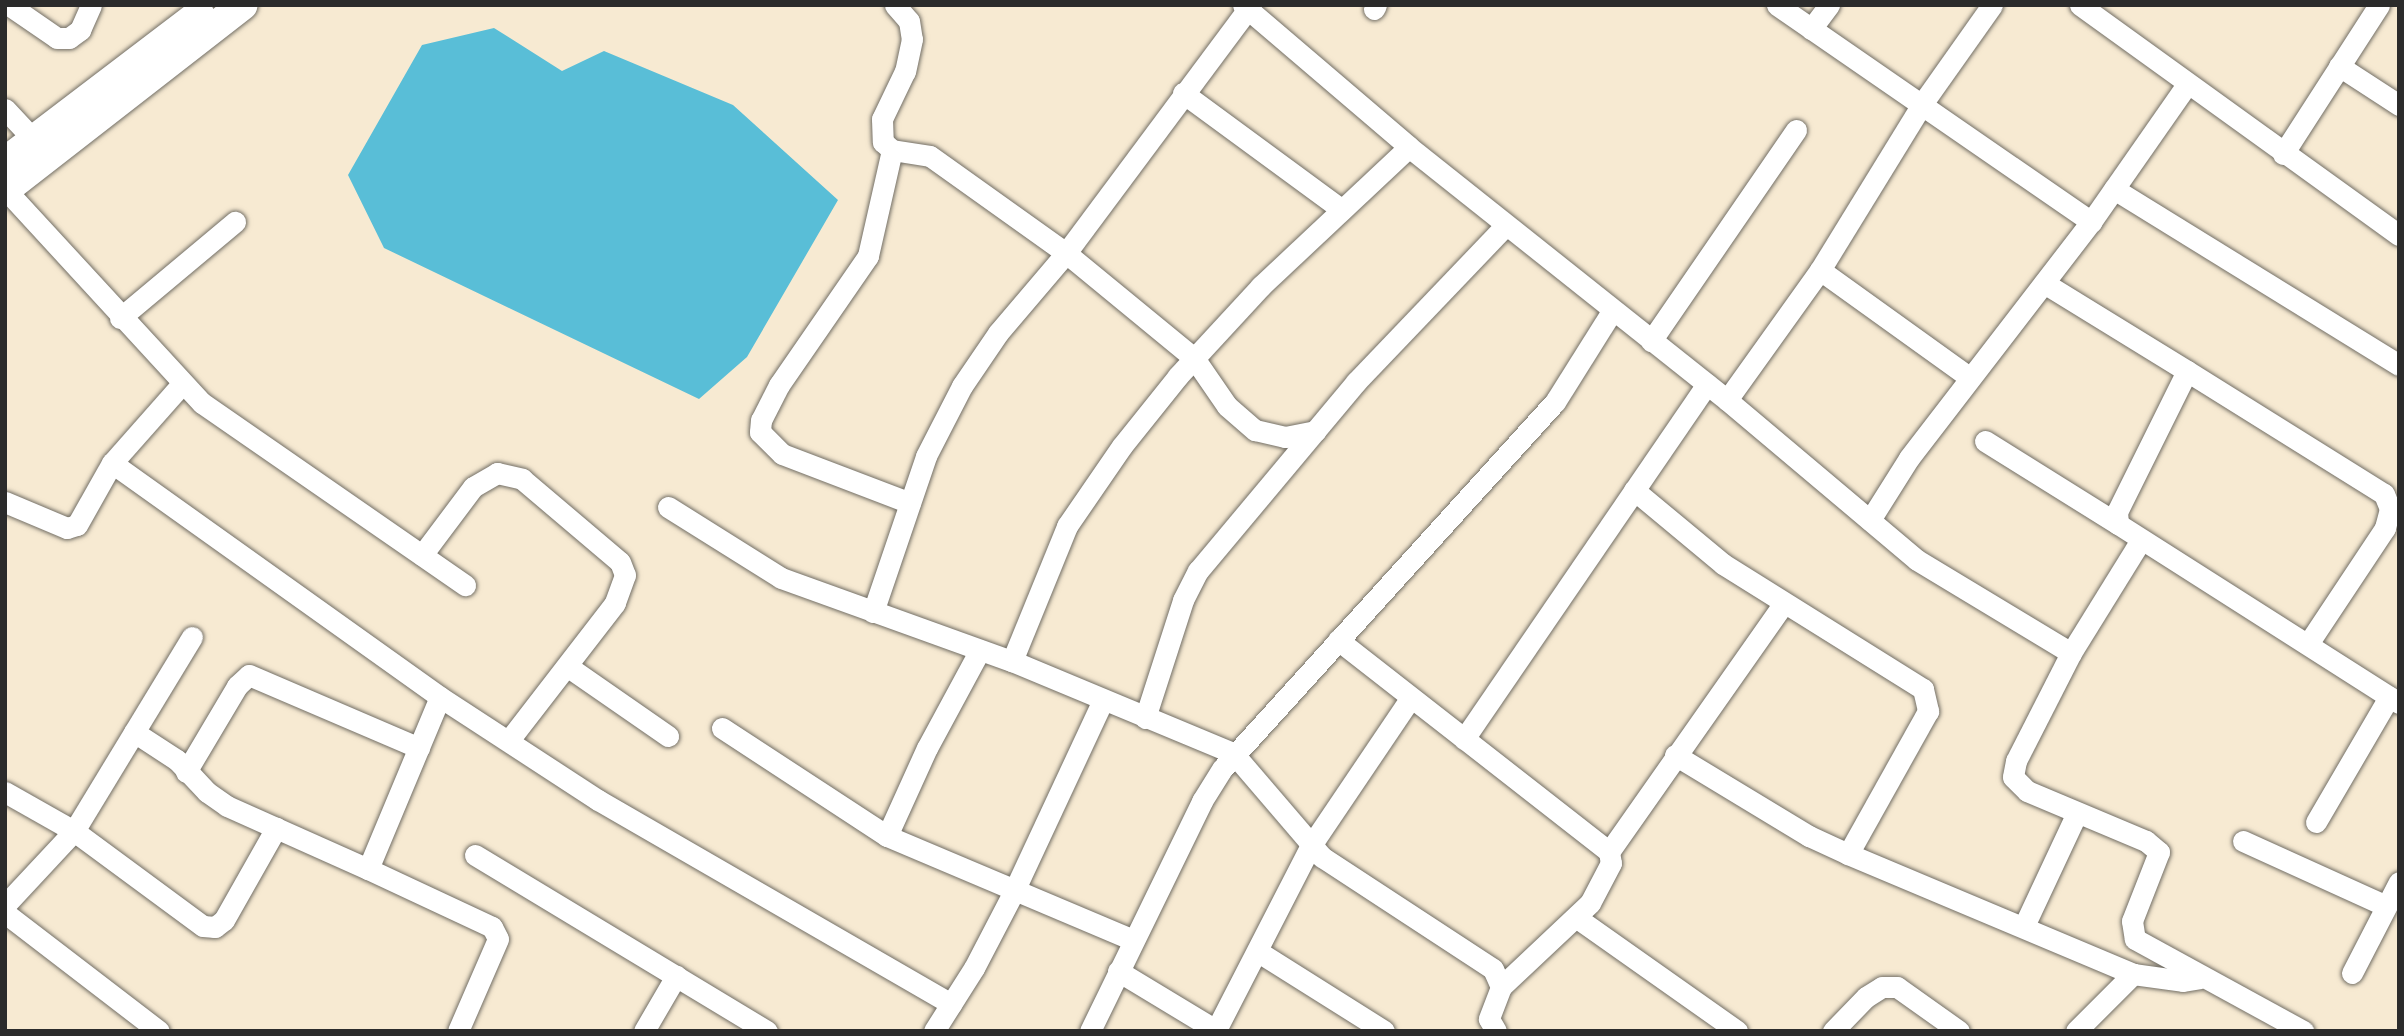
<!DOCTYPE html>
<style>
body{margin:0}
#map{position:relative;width:2404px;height:1036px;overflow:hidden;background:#f7ead2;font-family:"Playpen Sans",sans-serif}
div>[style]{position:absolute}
.water>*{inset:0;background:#59bed7}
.roads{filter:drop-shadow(0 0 2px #726e65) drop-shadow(0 0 2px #726e65)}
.street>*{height:21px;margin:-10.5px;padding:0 10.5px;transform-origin:10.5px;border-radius:10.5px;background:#fff}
.secondary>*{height:30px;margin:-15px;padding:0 15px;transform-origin:15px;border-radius:15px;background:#fff}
span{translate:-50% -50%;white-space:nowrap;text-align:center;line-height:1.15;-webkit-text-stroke:7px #fcf5e5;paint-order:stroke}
.frame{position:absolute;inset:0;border:7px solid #2b2b2b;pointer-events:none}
</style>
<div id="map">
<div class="water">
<div style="clip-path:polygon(494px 28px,562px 71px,604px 51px,733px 105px,838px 200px,747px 357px,699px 399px,384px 248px,348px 175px,422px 45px)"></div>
</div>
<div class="roads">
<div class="street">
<div style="left:9px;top:5px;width:58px;rotate:34.5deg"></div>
<div style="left:57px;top:38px;width:12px"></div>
<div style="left:69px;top:38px;width:14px;rotate:-36deg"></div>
<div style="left:80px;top:30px;width:27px;rotate:-66deg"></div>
<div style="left:895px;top:5px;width:21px;rotate:49deg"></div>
<div style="left:909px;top:21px;width:18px;rotate:81deg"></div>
<div style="left:912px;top:39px;width:33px;rotate:102deg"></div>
<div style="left:905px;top:71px;width:53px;rotate:115.6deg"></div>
<div style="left:882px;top:119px;width:23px;rotate:88deg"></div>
<div style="left:883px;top:142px;width:12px;rotate:42deg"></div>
<div style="left:892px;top:150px;width:38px;rotate:9deg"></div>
<div style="left:930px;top:156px;width:167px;rotate:35.5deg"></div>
<div style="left:1066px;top:253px;width:166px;rotate:39.4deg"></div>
<div style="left:1194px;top:358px;width:58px;rotate:55.5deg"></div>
<div style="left:1227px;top:406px;width:37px;rotate:41deg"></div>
<div style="left:1255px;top:430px;width:31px;rotate:13deg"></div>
<div style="left:1285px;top:437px;width:31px;rotate:-11deg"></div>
<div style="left:1243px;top:5px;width:218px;rotate:40.5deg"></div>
<div style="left:1409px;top:147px;width:406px;rotate:38.5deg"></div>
<div style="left:1727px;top:400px;width:248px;rotate:40.1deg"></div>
<div style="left:1917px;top:560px;width:180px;rotate:31.1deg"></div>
<div style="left:1777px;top:5px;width:382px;rotate:34.6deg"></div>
<div style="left:2080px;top:5px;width:393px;rotate:35.8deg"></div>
<div style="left:1374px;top:9px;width:4px;rotate:-63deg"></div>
<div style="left:1811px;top:29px;width:30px;rotate:-53deg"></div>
<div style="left:2339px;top:66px;width:72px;rotate:33deg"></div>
<div style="left:1183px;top:93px;width:197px;rotate:36.3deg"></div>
<div style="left:5px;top:109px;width:42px;rotate:46.9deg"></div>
<div style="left:892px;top:150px;width:109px;rotate:102.8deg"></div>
<div style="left:868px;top:256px;width:157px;rotate:124.6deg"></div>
<div style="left:779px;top:385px;width:39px;rotate:117deg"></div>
<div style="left:761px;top:420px;width:12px;rotate:95deg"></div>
<div style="left:760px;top:432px;width:31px;rotate:45deg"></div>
<div style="left:782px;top:454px;width:137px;rotate:20.9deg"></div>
<div style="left:2283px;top:154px;width:177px;rotate:-57.2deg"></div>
<div style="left:5px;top:189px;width:291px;rotate:47.4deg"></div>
<div style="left:202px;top:403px;width:320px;rotate:34.7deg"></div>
<div style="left:2114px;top:189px;width:335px;rotate:31.7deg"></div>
<div style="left:1820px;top:270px;width:183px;rotate:35.7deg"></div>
<div style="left:2044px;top:283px;width:168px;rotate:31.6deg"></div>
<div style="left:2187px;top:371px;width:157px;rotate:116.4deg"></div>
<div style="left:2117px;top:512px;width:12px;rotate:85deg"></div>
<div style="left:2118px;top:524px;width:333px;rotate:32.5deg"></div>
<div style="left:120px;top:318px;width:150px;rotate:-39.9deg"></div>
<div style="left:1651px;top:341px;width:256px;rotate:-55.5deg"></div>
<div style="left:2187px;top:371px;width:232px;rotate:32deg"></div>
<div style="left:2384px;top:494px;width:16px;rotate:68deg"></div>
<div style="left:2390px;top:509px;width:20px;rotate:105deg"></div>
<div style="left:2385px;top:528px;width:139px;rotate:123.6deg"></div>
<div style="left:1727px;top:400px;width:160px;rotate:-54.4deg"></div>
<div style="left:1820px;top:270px;width:195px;rotate:-58.4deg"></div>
<div style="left:1922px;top:104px;width:121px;rotate:-54.7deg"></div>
<div style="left:1985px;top:441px;width:157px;rotate:32deg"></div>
<div style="left:112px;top:463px;width:403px;rotate:35.5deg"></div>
<div style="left:440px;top:697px;width:189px;rotate:33.1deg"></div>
<div style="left:598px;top:800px;width:408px;rotate:30deg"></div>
<div style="left:1634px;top:490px;width:116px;rotate:39.7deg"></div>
<div style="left:1723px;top:564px;width:236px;rotate:32deg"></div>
<div style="left:1923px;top:689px;width:23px;rotate:77deg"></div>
<div style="left:1928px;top:711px;width:164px;rotate:119.2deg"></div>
<div style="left:5px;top:502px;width:67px;rotate:22.8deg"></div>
<div style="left:67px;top:528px;width:10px;rotate:-17deg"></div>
<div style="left:77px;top:525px;width:71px;rotate:-60.6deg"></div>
<div style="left:112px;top:463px;width:104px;rotate:-48.5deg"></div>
<div style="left:668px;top:507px;width:133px;rotate:32.1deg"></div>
<div style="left:781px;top:578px;width:245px;rotate:19.8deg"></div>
<div style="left:1012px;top:661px;width:239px;rotate:22.6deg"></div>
<div style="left:1233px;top:753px;width:137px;rotate:49.4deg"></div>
<div style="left:1322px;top:857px;width:204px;rotate:33.2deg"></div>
<div style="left:1493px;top:969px;width:20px;rotate:66deg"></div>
<div style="left:1501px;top:987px;width:34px;rotate:111deg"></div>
<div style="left:1489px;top:1019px;width:14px;rotate:60deg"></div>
<div style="left:1870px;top:520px;width:73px;rotate:-57.8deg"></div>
<div style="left:1909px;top:458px;width:298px;rotate:-52.4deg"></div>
<div style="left:2091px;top:222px;width:166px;rotate:-55.1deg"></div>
<div style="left:2141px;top:540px;width:133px;rotate:121.8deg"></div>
<div style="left:2071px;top:653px;width:121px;rotate:117deg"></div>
<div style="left:2016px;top:761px;width:16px;rotate:101deg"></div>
<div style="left:2013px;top:777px;width:20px;rotate:45deg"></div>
<div style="left:2027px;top:791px;width:129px;rotate:22.8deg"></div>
<div style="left:2146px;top:841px;width:17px;rotate:40deg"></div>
<div style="left:2159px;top:852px;width:74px;rotate:111.4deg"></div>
<div style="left:2132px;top:921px;width:18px;rotate:81deg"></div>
<div style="left:2135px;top:939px;width:192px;rotate:28.7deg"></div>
<div style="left:422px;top:555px;width:85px;rotate:-53.1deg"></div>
<div style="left:473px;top:487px;width:28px;rotate:-30deg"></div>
<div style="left:497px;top:473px;width:26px;rotate:13deg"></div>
<div style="left:522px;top:479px;width:128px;rotate:40.3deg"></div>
<div style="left:620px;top:562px;width:14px;rotate:69deg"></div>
<div style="left:625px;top:575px;width:30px;rotate:110deg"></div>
<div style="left:615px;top:603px;width:173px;rotate:127.7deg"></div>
<div style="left:873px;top:612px;width:165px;rotate:-71.2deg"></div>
<div style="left:926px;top:456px;width:79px;rotate:-62.8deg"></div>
<div style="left:962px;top:386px;width:64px;rotate:-55.8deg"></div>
<div style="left:998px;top:333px;width:105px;rotate:-49.6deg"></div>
<div style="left:1066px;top:253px;width:309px;rotate:-53.3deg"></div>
<div style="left:1338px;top:640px;width:344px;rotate:38deg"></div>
<div style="left:1609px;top:852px;width:11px;rotate:80deg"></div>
<div style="left:1611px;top:863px;width:45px;rotate:117.7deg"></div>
<div style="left:1590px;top:903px;width:122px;rotate:136.7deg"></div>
<div style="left:1012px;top:661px;width:146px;rotate:-67.8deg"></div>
<div style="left:1067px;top:526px;width:97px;rotate:-55.5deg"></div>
<div style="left:1122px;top:446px;width:90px;rotate:-51.3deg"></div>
<div style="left:1178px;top:376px;width:122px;rotate:-47.3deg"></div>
<div style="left:1261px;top:286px;width:203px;rotate:-43.2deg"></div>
<div style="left:567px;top:666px;width:123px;rotate:34.7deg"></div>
<div style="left:1145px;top:718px;width:124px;rotate:-72.1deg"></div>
<div style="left:1183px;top:600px;width:33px;rotate:-63deg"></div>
<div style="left:1198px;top:571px;width:246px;rotate:-50.1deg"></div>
<div style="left:1356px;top:382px;width:217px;rotate:-46.3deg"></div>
<div style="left:722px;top:728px;width:197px;rotate:33.2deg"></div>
<div style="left:887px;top:836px;width:267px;rotate:22.9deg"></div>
<div style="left:134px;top:732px;width:51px;rotate:33.1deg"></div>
<div style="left:177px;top:760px;width:44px;rotate:46.8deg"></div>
<div style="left:207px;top:792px;width:24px;rotate:35deg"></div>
<div style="left:227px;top:806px;width:154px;rotate:24.1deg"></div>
<div style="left:368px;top:869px;width:186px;rotate:-67.3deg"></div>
<div style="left:1464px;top:739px;width:430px;rotate:-55.6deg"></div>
<div style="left:1675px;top:755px;width:157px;rotate:31.2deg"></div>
<div style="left:1809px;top:836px;width:43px;rotate:24.8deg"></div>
<div style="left:1848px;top:854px;width:309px;rotate:22.8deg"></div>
<div style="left:2133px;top:974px;width:50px;rotate:8deg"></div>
<div style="left:2183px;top:981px;width:17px;rotate:-10deg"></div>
<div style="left:186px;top:772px;width:100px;rotate:-59.3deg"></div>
<div style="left:237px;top:686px;width:16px;rotate:-43deg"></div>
<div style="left:249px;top:675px;width:185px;rotate:23.2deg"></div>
<div style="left:5px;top:792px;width:79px;rotate:29.5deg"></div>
<div style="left:74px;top:831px;width:160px;rotate:36.4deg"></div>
<div style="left:203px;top:926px;width:12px;rotate:5deg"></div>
<div style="left:215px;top:927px;width:11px;rotate:-38deg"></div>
<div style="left:224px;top:920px;width:106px;rotate:-60.5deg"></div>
<div style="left:2316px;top:822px;width:145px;rotate:-59.7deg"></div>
<div style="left:887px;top:836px;width:97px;rotate:-65.6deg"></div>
<div style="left:927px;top:748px;width:111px;rotate:-61.6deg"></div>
<div style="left:2243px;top:841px;width:157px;rotate:24.4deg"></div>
<div style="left:1609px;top:852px;width:304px;rotate:-54.9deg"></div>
<div style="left:475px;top:855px;width:341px;rotate:31.1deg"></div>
<div style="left:368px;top:869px;width:137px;rotate:25.1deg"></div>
<div style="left:492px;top:927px;width:13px;rotate:63deg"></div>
<div style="left:498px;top:939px;width:100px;rotate:113.5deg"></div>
<div style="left:5px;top:905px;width:101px;rotate:-47deg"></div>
<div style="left:74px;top:831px;width:227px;rotate:-58.7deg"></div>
<div style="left:5px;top:913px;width:194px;rotate:37.5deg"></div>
<div style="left:1577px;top:918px;width:196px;rotate:35.2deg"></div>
<div style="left:2024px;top:926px;width:125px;rotate:-64.9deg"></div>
<div style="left:1257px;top:951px;width:150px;rotate:32.2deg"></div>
<div style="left:1118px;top:971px;width:116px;rotate:31.2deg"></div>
<div style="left:2352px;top:973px;width:102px;rotate:-62.7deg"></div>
<div style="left:1216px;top:1030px;width:206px;rotate:-62.8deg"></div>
<div style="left:1310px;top:847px;width:177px;rotate:-56deg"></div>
<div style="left:644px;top:1031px;width:64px;rotate:-59.8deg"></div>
<div style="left:934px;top:1031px;width:75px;rotate:-57.6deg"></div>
<div style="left:974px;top:968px;width:87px;rotate:-62.5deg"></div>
<div style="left:1014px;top:891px;width:211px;rotate:-65deg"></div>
<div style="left:1090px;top:1031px;width:256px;rotate:-64deg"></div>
<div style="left:1202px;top:801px;width:39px;rotate:-58deg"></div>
<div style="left:1223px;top:768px;width:494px;rotate:-47.8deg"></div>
<div style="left:1555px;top:402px;width:107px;rotate:-57.9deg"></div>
<div style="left:1833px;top:1031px;width:47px;rotate:-45.9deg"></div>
<div style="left:1866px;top:997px;width:19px;rotate:-32deg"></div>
<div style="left:1882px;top:987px;width:15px"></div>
<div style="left:1897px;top:987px;width:76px;rotate:35.4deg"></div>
<div style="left:2076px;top:1031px;width:81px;rotate:-45deg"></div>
</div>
<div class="secondary">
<div style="left:5px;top:162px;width:244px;rotate:-37.3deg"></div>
<div style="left:5px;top:190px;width:301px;rotate:-37.9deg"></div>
</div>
</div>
<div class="frame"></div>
</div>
